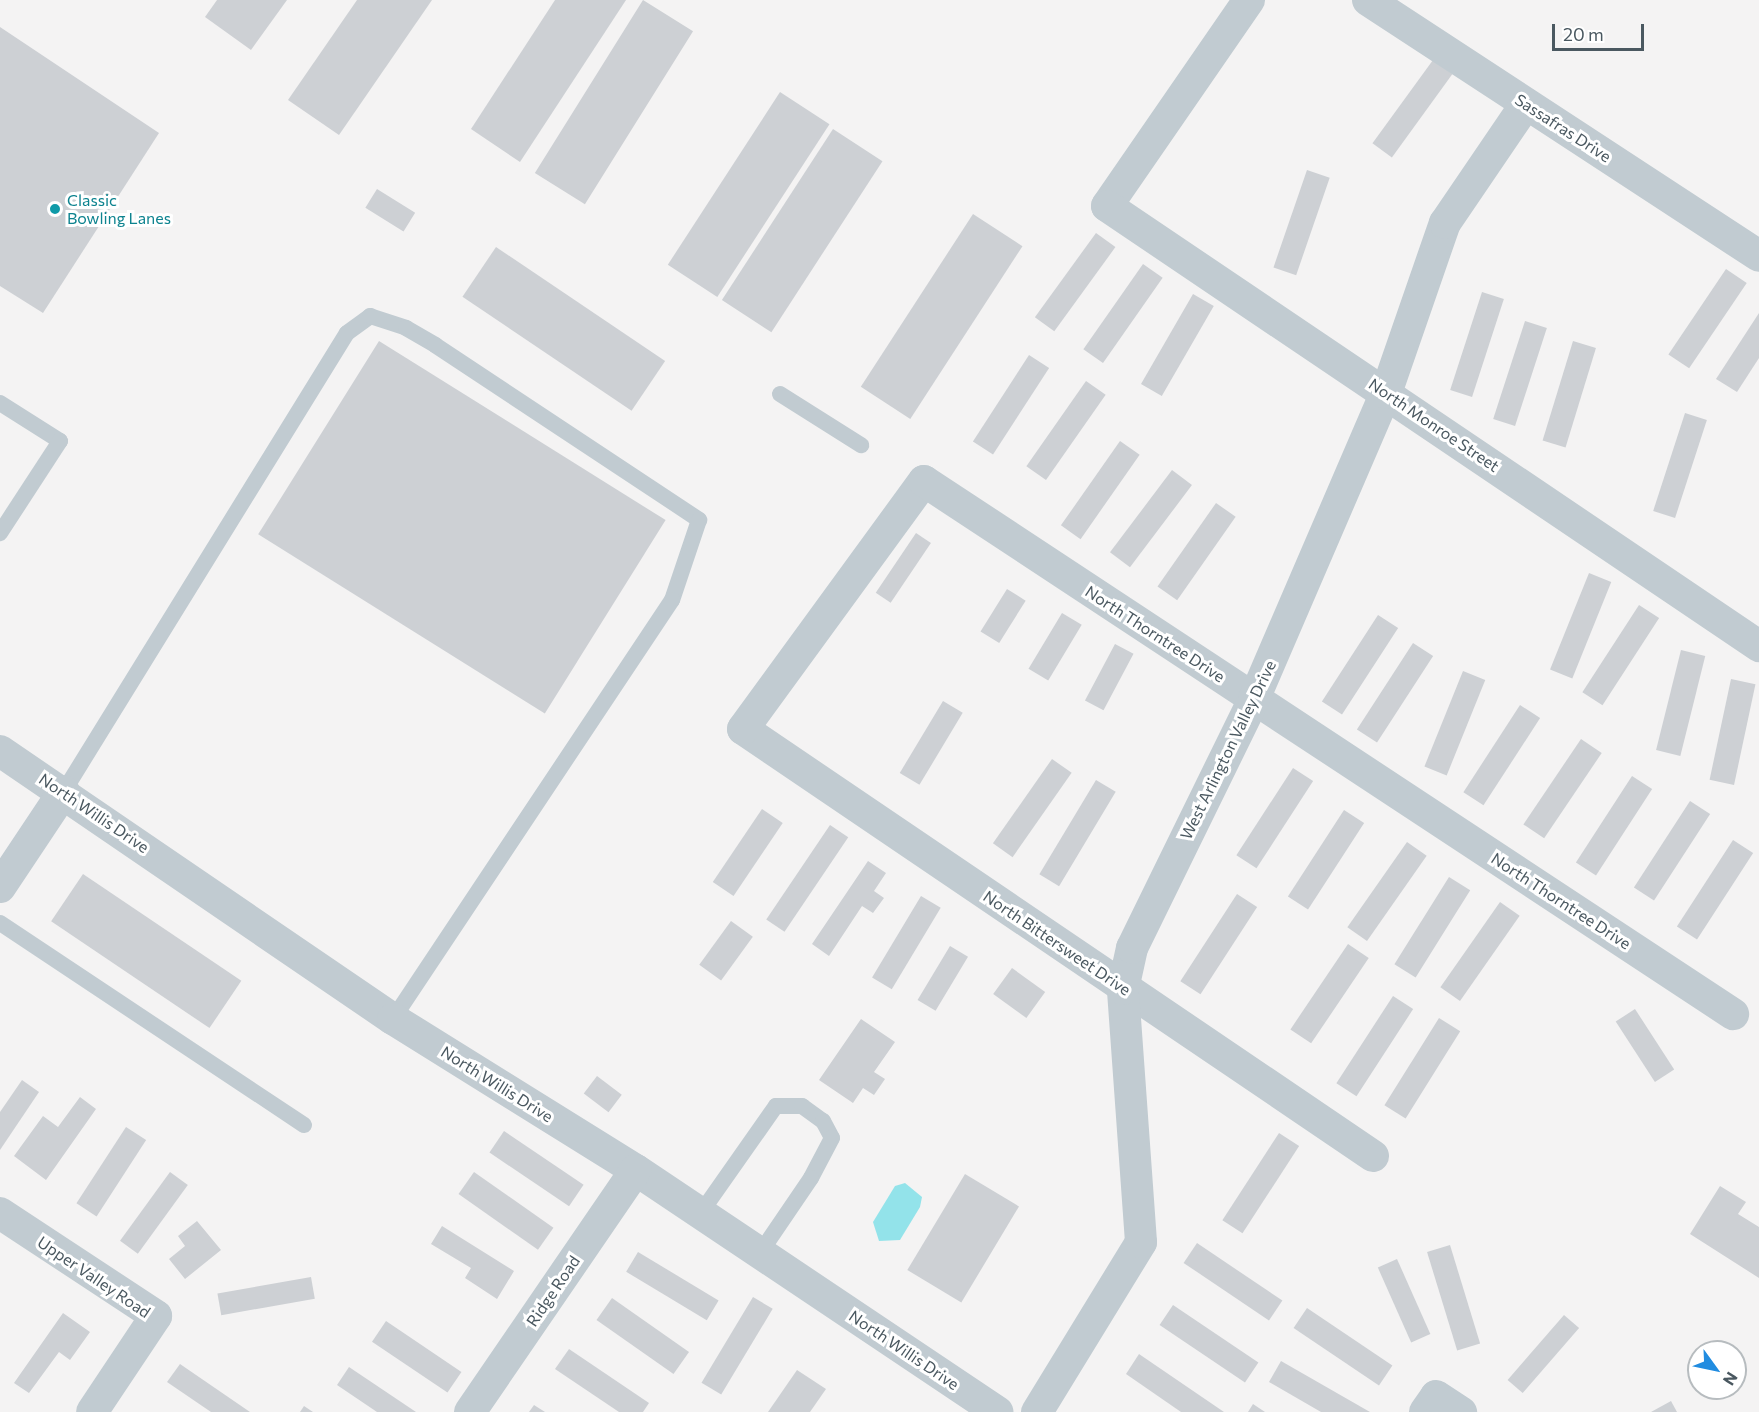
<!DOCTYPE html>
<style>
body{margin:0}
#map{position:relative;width:1759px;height:1412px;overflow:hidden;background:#f4f3f3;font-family:Commissioner,sans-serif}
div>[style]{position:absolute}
.water>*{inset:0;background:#93e3ea}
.building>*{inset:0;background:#cdd0d4;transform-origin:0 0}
.lane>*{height:16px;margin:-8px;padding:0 8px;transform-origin:8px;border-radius:8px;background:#c1cbd1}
.street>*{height:32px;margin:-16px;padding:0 16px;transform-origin:16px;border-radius:16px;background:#c1cbd1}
.dots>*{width:16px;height:16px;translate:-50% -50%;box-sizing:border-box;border:3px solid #fff;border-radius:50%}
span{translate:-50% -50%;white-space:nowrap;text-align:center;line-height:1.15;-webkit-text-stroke:6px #fff;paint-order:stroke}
.street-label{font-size:16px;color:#4a5860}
.culture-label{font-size:16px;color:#0d838f}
.left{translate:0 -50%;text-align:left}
.north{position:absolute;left:1687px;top:1340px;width:60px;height:60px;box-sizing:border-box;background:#fff;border:2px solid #b7bcbf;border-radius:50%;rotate:123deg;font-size:16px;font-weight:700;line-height:24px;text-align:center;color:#4a5860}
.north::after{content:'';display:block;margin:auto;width:21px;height:27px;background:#218ce0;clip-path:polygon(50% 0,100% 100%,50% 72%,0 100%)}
.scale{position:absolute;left:1552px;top:24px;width:92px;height:27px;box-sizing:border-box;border:3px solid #4a5860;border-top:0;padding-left:8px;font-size:18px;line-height:21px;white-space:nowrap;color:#4a5860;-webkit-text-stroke:4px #fff;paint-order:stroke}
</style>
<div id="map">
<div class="water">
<div style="clip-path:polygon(905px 1183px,922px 1197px,920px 1207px,900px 1240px,879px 1241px,873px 1222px,895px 1186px)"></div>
</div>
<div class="building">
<div style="clip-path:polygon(217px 0,287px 0,251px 50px,205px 17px)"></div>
<div style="clip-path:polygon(357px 0,432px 0,339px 135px,288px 100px)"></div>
<div style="clip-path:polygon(555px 0,626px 0,520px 162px,471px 129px)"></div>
<div style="left:643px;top:0;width:59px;height:204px;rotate:32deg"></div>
<div style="clip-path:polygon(0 27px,159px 133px,43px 313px,0 286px)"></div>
<div style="left:1433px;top:60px;width:24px;height:103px;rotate:36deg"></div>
<div style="left:780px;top:92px;width:59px;height:206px;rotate:33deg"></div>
<div style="left:833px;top:129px;width:59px;height:204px;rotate:33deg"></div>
<div style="left:1307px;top:170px;width:24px;height:103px;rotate:19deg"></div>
<div style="left:377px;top:189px;width:45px;height:22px;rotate:32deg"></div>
<div style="left:973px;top:214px;width:59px;height:206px;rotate:33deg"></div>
<div style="left:1096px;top:233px;width:24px;height:104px;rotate:36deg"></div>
<div style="left:496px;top:247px;width:204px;height:60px;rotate:34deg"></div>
<div style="left:1143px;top:264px;width:24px;height:104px;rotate:35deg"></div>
<div style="left:1726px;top:269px;width:25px;height:103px;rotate:34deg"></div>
<div style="left:1482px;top:292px;width:23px;height:103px;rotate:18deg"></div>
<div style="left:1193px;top:294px;width:24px;height:104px;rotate:30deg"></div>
<div style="clip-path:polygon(1759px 313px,1759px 358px,1737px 392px,1716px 379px)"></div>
<div style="left:1525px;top:321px;width:23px;height:103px;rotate:18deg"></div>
<div style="left:379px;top:341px;width:338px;height:228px;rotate:32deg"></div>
<div style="left:1573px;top:341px;width:24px;height:104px;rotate:17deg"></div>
<div style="left:1029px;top:355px;width:24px;height:103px;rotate:33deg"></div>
<div style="left:1086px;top:381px;width:24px;height:104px;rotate:35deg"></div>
<div style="left:1685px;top:413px;width:23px;height:103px;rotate:18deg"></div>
<div style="left:1120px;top:441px;width:24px;height:103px;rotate:35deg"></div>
<div style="left:1172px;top:470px;width:25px;height:103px;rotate:37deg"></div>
<div style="left:1216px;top:503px;width:24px;height:102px;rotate:35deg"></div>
<div style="left:916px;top:533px;width:18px;height:72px;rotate:34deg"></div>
<div style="left:1589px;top:573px;width:24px;height:104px;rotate:22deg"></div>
<div style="left:1007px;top:589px;width:22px;height:50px;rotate:32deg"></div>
<div style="left:1639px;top:605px;width:24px;height:104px;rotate:33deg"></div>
<div style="left:1062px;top:613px;width:23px;height:65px;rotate:31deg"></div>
<div style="left:1378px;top:615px;width:24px;height:103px;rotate:33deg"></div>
<div style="left:1413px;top:643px;width:24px;height:103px;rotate:33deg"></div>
<div style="left:1115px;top:644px;width:21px;height:64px;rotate:28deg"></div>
<div style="left:1681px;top:650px;width:25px;height:103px;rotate:14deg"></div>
<div style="left:1463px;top:671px;width:24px;height:103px;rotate:22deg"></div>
<div style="left:1731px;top:679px;width:25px;height:103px;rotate:12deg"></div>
<div style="left:943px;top:701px;width:23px;height:84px;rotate:31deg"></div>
<div style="left:1520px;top:705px;width:24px;height:104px;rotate:33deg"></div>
<div style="left:1581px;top:739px;width:25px;height:103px;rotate:34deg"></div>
<div style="left:1052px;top:759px;width:24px;height:103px;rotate:35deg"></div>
<div style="left:1293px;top:768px;width:24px;height:104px;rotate:33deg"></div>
<div style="left:1632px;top:776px;width:24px;height:103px;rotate:33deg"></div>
<div style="left:1096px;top:780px;width:23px;height:110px;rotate:31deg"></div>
<div style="left:1690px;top:801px;width:24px;height:103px;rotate:33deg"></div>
<div style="left:762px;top:809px;width:25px;height:88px;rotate:34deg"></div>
<div style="left:1344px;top:810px;width:24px;height:103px;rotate:33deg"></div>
<div style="left:830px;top:825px;width:22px;height:114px;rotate:34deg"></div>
<div style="left:1733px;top:840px;width:24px;height:103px;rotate:33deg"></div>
<div style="left:1407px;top:842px;width:24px;height:104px;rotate:35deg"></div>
<div style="clip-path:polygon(868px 861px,886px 873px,874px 891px,884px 898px,873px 913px,862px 906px,829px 956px,812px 944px)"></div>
<div style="left:83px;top:874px;width:191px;height:57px;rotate:34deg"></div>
<div style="left:1449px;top:877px;width:25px;height:103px;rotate:32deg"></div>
<div style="left:1237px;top:894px;width:24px;height:104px;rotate:33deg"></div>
<div style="left:921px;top:896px;width:23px;height:95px;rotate:31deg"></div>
<div style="left:1500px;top:902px;width:24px;height:104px;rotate:35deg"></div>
<div style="left:731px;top:921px;width:27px;height:54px;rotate:36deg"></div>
<div style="left:1348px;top:944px;width:25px;height:103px;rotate:34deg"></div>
<div style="left:950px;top:946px;width:21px;height:63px;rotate:31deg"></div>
<div style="left:1012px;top:968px;width:41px;height:32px;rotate:36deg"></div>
<div style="left:1393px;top:996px;width:24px;height:104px;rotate:33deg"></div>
<div style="left:1635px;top:1009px;width:72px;height:23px;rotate:57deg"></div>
<div style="left:1439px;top:1018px;width:25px;height:103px;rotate:32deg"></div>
<div style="clip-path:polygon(861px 1019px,895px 1042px,874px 1072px,885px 1079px,874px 1095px,863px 1088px,853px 1103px,819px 1080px)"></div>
<div style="left:597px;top:1076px;width:31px;height:22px;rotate:37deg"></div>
<div style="clip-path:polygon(22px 1080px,39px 1092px,0 1150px,0 1112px)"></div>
<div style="clip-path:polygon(80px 1097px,96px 1109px,46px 1180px,14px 1156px,43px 1116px,58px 1127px)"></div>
<div style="left:126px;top:1127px;width:24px;height:91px;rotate:33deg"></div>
<div style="left:504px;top:1131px;width:96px;height:26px;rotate:34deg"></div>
<div style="left:1279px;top:1133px;width:24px;height:104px;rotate:33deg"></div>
<div style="left:170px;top:1172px;width:22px;height:85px;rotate:36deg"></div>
<div style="left:474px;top:1172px;width:97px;height:27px;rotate:35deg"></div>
<div style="left:965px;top:1174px;width:63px;height:112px;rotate:31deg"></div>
<div style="clip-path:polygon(1720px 1186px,1746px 1202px,1738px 1214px,1759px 1227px,1759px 1278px,1690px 1234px)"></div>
<div style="clip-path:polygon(197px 1221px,221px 1250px,185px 1279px,169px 1259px,185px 1246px,178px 1236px)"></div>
<div style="clip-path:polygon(442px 1226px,514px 1271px,497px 1299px,465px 1278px,471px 1268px,431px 1244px)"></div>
<div style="left:1197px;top:1243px;width:103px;height:24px;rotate:34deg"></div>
<div style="left:1450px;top:1245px;width:103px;height:24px;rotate:73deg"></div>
<div style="left:638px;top:1252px;width:94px;height:23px;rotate:31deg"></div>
<div style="left:1397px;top:1259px;width:82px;height:21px;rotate:66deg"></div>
<div style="left:311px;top:1277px;width:22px;height:95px;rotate:80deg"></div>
<div style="left:753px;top:1297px;width:23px;height:100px;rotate:31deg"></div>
<div style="left:612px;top:1298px;width:94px;height:27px;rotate:35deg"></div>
<div style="left:1173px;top:1305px;width:103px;height:24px;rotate:34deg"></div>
<div style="left:1307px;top:1308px;width:103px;height:24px;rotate:34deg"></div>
<div style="clip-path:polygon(63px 1313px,90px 1332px,70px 1360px,59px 1352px,29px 1393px,14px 1383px)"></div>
<div style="left:1564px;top:1315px;width:20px;height:86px;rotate:41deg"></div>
<div style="left:386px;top:1321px;width:91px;height:25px;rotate:34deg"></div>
<div style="clip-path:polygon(569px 1349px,649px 1403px,643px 1412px,619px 1412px,555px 1369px)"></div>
<div style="clip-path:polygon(1139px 1354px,1224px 1412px,1181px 1412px,1126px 1374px)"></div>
<div style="clip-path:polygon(1281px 1361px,1370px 1412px,1321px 1412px,1269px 1382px)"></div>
<div style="clip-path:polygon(180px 1364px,250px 1412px,211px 1412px,167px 1382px)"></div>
<div style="clip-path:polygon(349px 1367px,416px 1412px,377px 1412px,337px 1385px)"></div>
<div style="clip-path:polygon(797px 1370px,826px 1389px,810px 1412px,768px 1412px)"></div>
<div style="clip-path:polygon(1671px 1401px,1677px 1412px,1651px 1412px)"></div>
<div style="clip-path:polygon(1253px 1404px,1265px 1412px,1248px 1412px)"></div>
<div style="clip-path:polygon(534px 1405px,545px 1412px,529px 1412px)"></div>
<div style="clip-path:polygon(304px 1406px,313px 1412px,300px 1412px)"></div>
</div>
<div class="lane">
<div style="left:780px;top:394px;width:96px;rotate:32.2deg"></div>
<div style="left:0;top:403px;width:71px;rotate:32.3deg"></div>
<div style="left:60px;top:441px;width:110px;rotate:123.1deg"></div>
<div style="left:64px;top:791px;width:538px;rotate:-58.29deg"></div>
<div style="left:347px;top:333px;width:29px;rotate:-36deg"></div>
<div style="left:370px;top:316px;width:38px;rotate:18deg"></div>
<div style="left:406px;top:328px;width:34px;rotate:30deg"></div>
<div style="left:435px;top:345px;width:317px;rotate:33.5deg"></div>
<div style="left:699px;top:520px;width:84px;rotate:108.6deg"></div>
<div style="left:672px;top:600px;width:503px;rotate:123.66deg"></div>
<div style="left:0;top:923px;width:365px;rotate:33.6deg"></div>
<div style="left:700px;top:1214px;width:132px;rotate:-54.9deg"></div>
<div style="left:776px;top:1106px;width:26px"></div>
<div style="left:802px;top:1106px;width:26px;rotate:36deg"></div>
<div style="left:823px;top:1121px;width:19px;rotate:62deg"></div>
<div style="left:832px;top:1138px;width:45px;rotate:117.7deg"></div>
<div style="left:811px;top:1178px;width:91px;rotate:124.2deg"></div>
</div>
<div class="street">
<div style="left:1249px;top:0;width:250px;rotate:124.6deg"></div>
<div style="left:1107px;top:206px;width:787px;rotate:34.01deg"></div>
<div style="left:1368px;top:0;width:467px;rotate:33.2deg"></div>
<div style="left:0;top:751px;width:476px;rotate:34.3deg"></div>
<div style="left:393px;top:1019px;width:286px;rotate:31.9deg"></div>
<div style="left:636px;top:1170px;width:435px;rotate:33.8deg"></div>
<div style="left:0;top:887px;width:115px;rotate:-56.3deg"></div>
<div style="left:1373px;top:1156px;width:761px;rotate:-145.87deg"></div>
<div style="left:743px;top:729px;width:307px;rotate:-53.9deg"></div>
<div style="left:924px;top:481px;width:969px;rotate:33.38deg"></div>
<div style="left:0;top:1213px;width:187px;rotate:33.4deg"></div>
<div style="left:156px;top:1316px;width:115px;rotate:123.7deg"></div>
<div style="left:470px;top:1412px;width:293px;rotate:-55.6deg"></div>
<div style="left:1037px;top:1412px;width:199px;rotate:-58.5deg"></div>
<div style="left:1141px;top:1242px;width:254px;rotate:-94.1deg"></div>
<div style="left:1123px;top:989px;width:42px;rotate:-77.6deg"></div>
<div style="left:1132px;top:948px;width:277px;rotate:-63.9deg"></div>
<div style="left:1254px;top:699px;width:333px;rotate:-66.7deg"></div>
<div style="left:1386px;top:393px;width:180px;rotate:-70.9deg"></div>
<div style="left:1445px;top:223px;width:144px;rotate:-55.8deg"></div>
<div style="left:1425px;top:1412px;width:19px;rotate:-55deg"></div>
<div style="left:1436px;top:1396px;width:30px;rotate:33deg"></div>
</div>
<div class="dots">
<div style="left:55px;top:209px;background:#0f9aa8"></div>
</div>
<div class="street-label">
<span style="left:1563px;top:128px;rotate:33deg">Sassafras Drive</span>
<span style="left:1434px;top:425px;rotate:34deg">North Monroe Street</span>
<span style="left:1155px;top:634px;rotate:33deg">North Thorntree Drive</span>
<span style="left:1228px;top:750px;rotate:-64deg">West Arlington Valley Drive</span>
<span style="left:94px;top:813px;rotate:34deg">North Willis Drive</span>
<span style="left:1561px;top:901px;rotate:33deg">North Thorntree Drive</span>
<span style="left:1057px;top:943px;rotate:34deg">North Bittersweet Drive</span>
<span style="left:497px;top:1084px;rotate:32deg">North Willis Drive</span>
<span style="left:94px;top:1277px;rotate:34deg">Upper Valley Road</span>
<span style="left:553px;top:1291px;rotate:-56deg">Ridge Road</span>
<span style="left:904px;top:1350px;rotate:34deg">North Willis Drive</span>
</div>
<div class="culture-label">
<span class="left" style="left:67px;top:209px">Classic<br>Bowling Lanes</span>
</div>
<div class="north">N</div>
<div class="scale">20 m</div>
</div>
